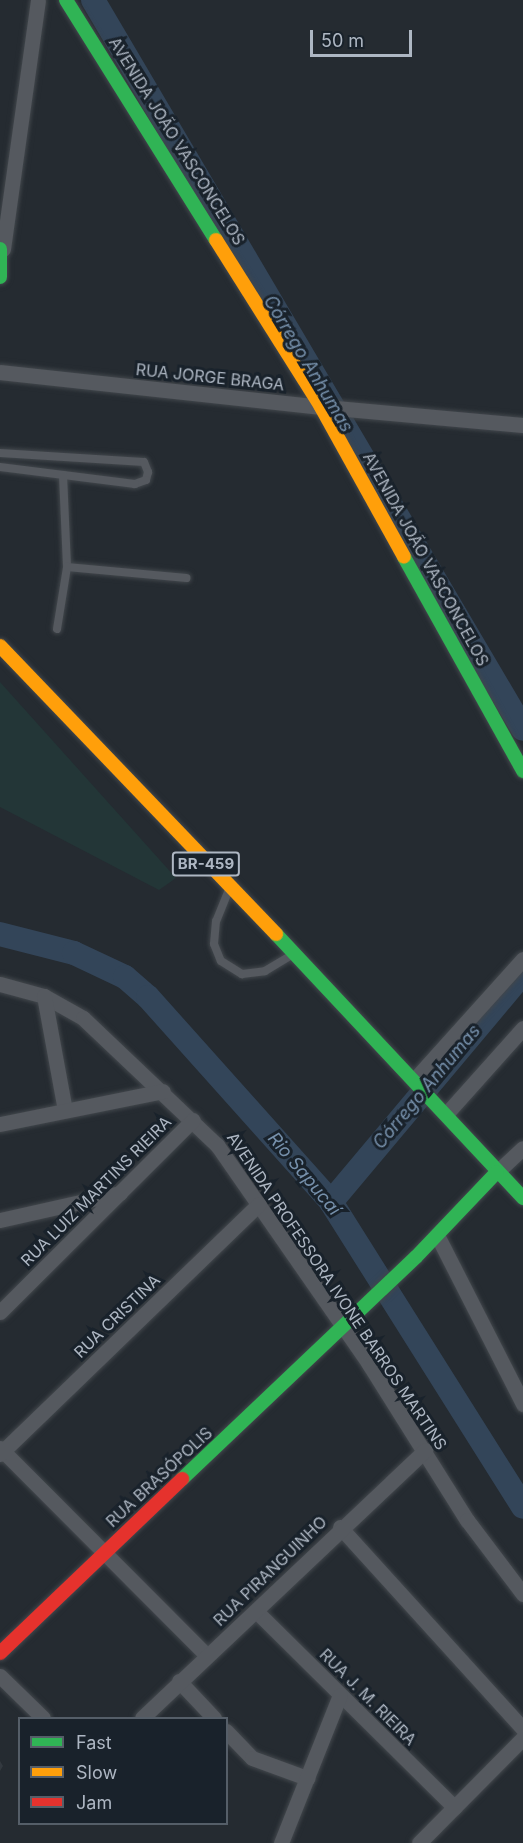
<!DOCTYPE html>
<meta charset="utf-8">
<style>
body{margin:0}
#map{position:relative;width:523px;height:1843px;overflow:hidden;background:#252b31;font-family:Inter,sans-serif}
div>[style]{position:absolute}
.green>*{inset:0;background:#233637}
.river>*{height:24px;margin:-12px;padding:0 12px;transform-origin:12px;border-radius:12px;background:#334559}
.roads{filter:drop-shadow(0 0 2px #42474c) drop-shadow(0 0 2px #42474c)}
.lane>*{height:8px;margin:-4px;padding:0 4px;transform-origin:4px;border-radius:4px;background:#55595f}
.street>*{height:15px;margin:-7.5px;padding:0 7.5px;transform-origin:7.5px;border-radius:7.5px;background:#55595f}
.fast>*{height:14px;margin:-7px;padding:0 7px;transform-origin:7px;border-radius:7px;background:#30b455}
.slow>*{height:14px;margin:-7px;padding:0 7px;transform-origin:7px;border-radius:7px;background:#ff9f0a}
.jam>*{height:14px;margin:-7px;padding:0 7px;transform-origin:7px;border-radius:7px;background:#e5322d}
.shaded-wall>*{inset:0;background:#33393f}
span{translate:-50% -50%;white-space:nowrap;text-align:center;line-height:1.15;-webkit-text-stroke:6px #19222b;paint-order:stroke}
.shield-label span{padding:2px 4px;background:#19222b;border:2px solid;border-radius:4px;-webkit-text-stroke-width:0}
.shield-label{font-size:15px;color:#aeb7c3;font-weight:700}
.street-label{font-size:16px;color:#aeb7c3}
.water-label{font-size:18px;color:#7690ab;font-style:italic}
.legend{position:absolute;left:18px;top:1717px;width:210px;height:108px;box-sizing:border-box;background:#19222b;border:2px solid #555e68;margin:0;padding:8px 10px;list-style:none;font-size:18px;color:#aeb7c3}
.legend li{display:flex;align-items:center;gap:12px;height:30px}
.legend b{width:30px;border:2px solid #555e68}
.scale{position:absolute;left:310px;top:30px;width:102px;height:27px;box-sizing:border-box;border:3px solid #aeb7c3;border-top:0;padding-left:8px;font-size:18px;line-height:21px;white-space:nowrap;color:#aeb7c3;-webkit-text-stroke:4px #19222b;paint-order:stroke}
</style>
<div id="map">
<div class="green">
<div style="clip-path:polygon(0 682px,176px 878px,159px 890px,0 807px)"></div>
</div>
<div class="river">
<div style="left:93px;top:0;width:846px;rotate:59.47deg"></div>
<div style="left:0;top:934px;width:76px;rotate:14.4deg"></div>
<div style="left:74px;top:953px;width:56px;rotate:25.2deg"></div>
<div style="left:125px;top:977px;width:30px;rotate:41deg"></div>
<div style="left:148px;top:997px;width:275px;rotate:48.2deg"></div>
<div style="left:331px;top:1202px;width:360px;rotate:57.8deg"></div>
<div style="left:331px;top:1202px;width:299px;rotate:-50deg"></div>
</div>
<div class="roads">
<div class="lane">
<div style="left:0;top:453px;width:144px;rotate:3.6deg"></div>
<div style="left:144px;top:462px;width:11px;rotate:68deg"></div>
<div style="left:148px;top:472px;width:8px;rotate:104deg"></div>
<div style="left:146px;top:480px;width:12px;rotate:160deg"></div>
<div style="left:135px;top:484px;width:136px;rotate:-172.8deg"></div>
<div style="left:63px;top:475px;width:92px;rotate:87.5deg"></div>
<div style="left:67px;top:567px;width:120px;rotate:5.3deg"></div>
<div style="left:57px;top:629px;width:63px;rotate:-80.8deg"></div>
<div style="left:228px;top:892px;width:31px;rotate:112deg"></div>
<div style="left:216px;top:921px;width:23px;rotate:95deg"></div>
<div style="left:214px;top:944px;width:18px;rotate:68deg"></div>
<div style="left:221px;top:961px;width:25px;rotate:32deg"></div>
<div style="left:242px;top:974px;width:23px;rotate:-7deg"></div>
<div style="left:265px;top:971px;width:29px;rotate:-31deg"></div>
</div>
<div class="street">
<div style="left:3px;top:249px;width:251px;rotate:-82deg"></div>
<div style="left:0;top:372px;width:323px;rotate:6.2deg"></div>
<div style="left:324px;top:407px;width:200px;rotate:5.2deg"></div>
<div style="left:0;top:984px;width:46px;rotate:15.3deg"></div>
<div style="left:44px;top:996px;width:45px;rotate:29.4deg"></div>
<div style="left:83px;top:1018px;width:185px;rotate:43.5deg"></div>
<div style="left:217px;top:1145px;width:267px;rotate:55.2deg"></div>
<div style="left:369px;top:1364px;width:184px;rotate:57.9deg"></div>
<div style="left:467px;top:1520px;width:93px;rotate:52.9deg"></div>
<div style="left:44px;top:996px;width:116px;rotate:79.6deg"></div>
<div style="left:414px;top:1080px;width:163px;rotate:-48deg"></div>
<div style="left:447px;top:1113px;width:114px;rotate:-48.2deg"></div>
<div style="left:0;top:1124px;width:166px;rotate:-11.4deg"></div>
<div style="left:497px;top:1172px;width:35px;rotate:-43deg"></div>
<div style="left:0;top:1220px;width:123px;rotate:-12.7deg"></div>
<div style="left:437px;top:1235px;width:190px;rotate:63deg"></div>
<div style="left:0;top:1312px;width:272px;rotate:-44.9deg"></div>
<div style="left:0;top:1448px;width:293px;rotate:45.1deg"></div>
<div style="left:0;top:1454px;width:360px;rotate:-44deg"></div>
<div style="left:340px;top:1527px;width:273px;rotate:47.8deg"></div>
<div style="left:256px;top:1611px;width:279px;rotate:44.7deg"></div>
<div style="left:0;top:1676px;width:60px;rotate:44.3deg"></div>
<div style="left:179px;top:1681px;width:51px;rotate:46.6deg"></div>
<div style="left:142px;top:1718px;width:390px;rotate:-43.4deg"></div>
<div style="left:226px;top:1731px;width:37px;rotate:46deg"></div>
<div style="left:252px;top:1758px;width:59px;rotate:20deg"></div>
<div style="left:281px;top:1843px;width:159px;rotate:-68.3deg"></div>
<div style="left:419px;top:1843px;width:148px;rotate:-45.3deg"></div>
</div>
<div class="fast">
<div style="left:66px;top:0;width:283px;rotate:58deg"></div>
<div style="left:0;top:249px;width:28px;rotate:90deg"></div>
<div style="left:404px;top:557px;width:245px;rotate:60.9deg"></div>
<div style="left:276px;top:934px;width:362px;rotate:46.9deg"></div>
<div style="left:182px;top:1479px;width:323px;rotate:-43.5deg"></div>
<div style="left:416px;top:1257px;width:117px;rotate:-46.4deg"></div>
</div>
<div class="slow">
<div style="left:216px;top:240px;width:197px;rotate:57.8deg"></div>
<div style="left:321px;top:407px;width:171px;rotate:61deg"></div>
<div style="left:0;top:646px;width:399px;rotate:46.2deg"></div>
</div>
<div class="jam">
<div style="left:0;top:1653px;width:252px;rotate:-43.7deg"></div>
</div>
</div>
<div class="shaded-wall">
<div style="clip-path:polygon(0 1761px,3px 1766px,0 1771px)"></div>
</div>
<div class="shield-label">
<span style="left:206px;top:864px">BR-459</span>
</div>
<div class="street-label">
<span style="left:177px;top:141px;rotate:58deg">AVENIDA JOÃO VASCONCELOS</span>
<span style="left:210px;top:377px;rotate:6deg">RUA JORGE BRAGA</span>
<span style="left:426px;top:559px;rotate:61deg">AVENIDA JOÃO VASCONCELOS</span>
<span style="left:96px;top:1191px;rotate:-45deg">RUA LUIZ MARTINS RIEIRA</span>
<span style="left:337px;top:1291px;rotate:56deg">AVENIDA PROFESSORA IVONE BARROS MARTINS</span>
<span style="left:117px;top:1316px;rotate:-44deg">RUA CRISTINA</span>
<span style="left:159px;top:1477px;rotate:-43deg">RUA BRASÓPOLIS</span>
<span style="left:270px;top:1571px;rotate:-44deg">RUA PIRANGUINHO</span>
<span style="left:368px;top:1697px;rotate:45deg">RUA J. M. RIEIRA</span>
</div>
<div class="water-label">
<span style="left:308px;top:364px;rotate:59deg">Córrego Anhumas</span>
<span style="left:427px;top:1087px;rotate:-50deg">Córrego Anhumas</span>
<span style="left:304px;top:1174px;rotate:50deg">Rio Sapucaí</span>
</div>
<ul class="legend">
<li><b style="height:8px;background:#30b455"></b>Fast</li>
<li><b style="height:8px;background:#ff9f0a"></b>Slow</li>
<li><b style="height:8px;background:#e5322d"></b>Jam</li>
</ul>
<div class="scale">50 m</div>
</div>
